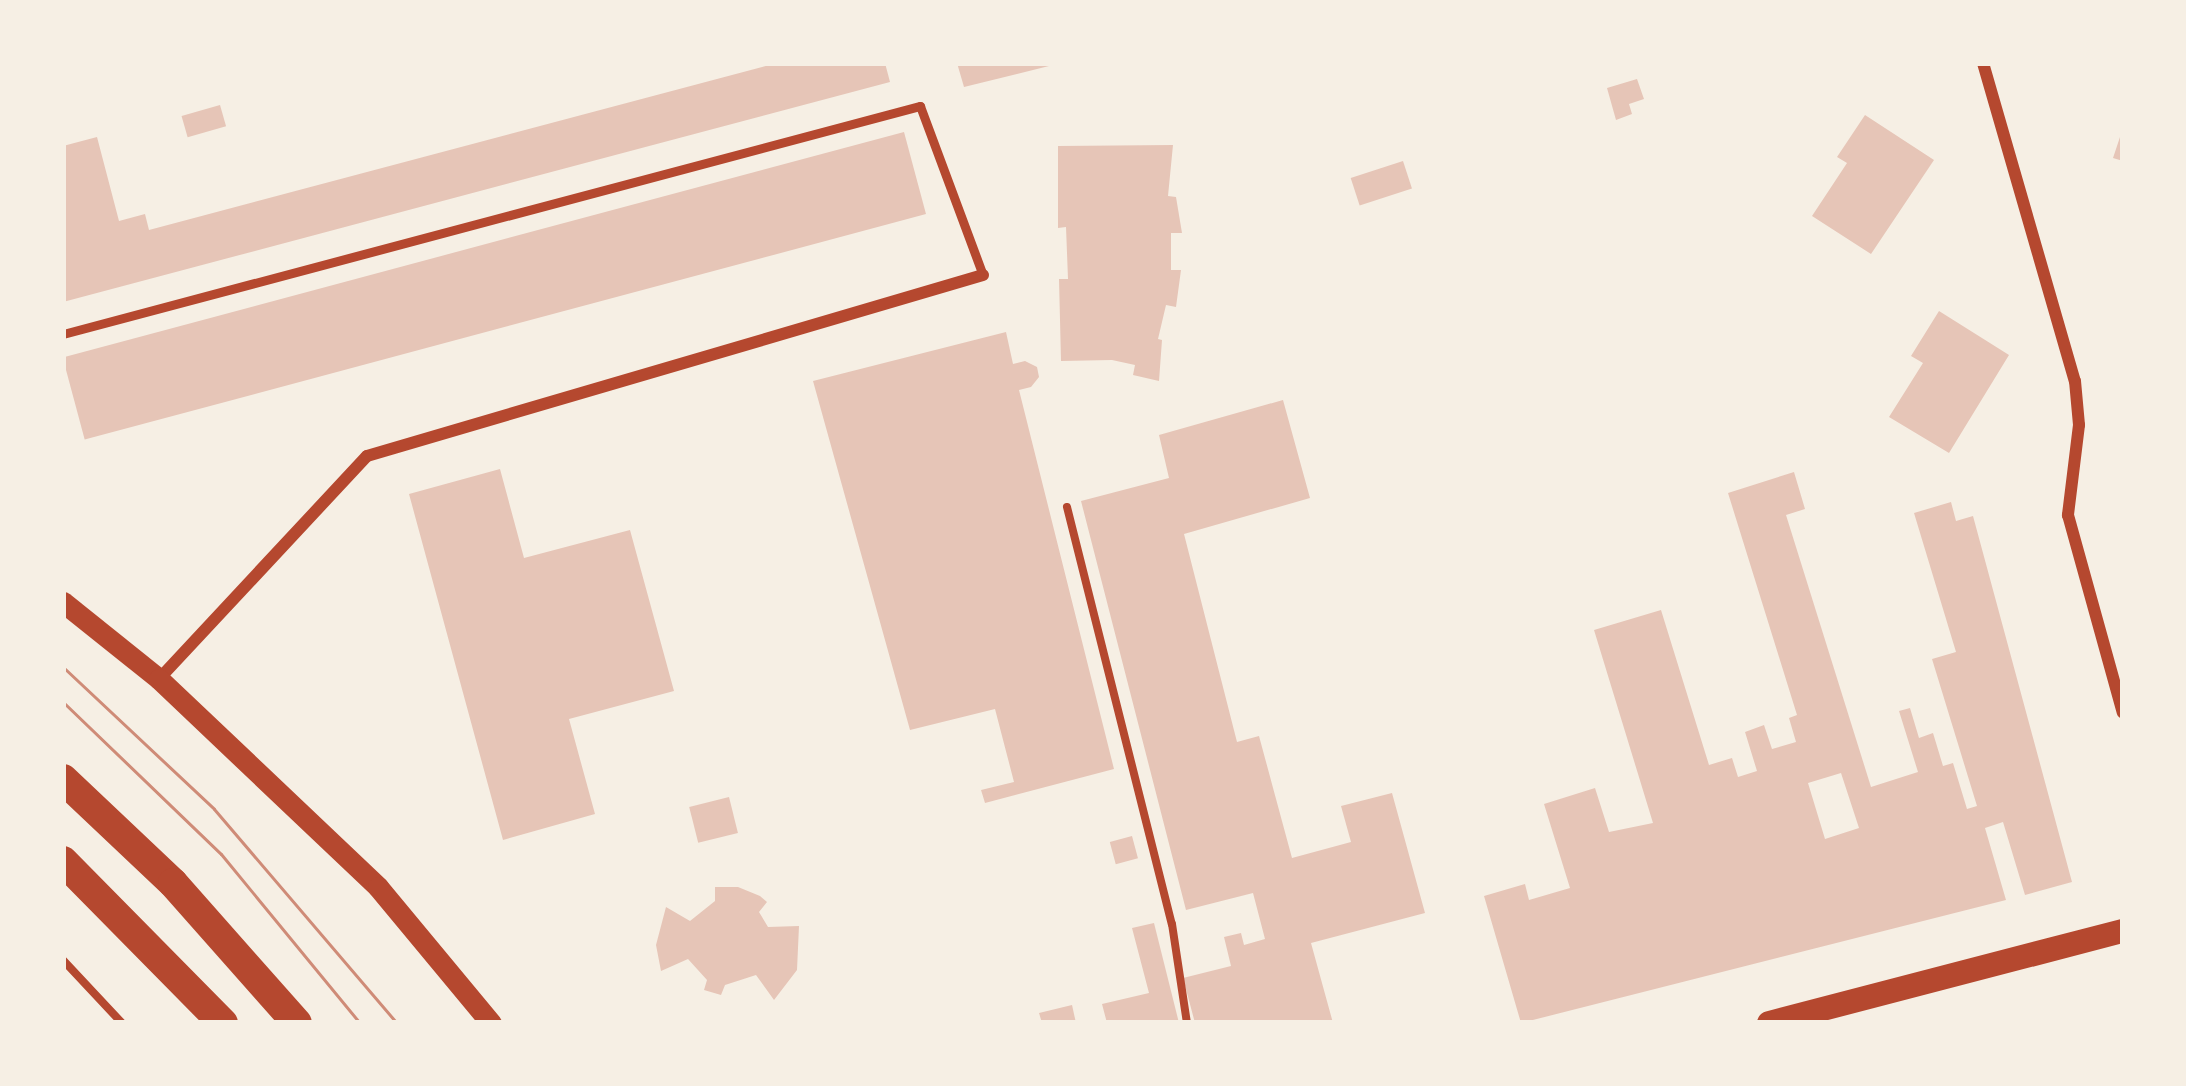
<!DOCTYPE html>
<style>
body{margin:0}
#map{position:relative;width:2186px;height:1086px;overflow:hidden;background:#f6efe4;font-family:Bitter,serif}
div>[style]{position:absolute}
.building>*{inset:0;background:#e6c5b7;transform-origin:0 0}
.path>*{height:8px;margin:-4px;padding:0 4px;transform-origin:4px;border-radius:4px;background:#b5482f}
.service>*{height:9px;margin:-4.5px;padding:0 4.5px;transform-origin:4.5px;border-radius:4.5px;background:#b5482f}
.minor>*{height:12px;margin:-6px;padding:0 6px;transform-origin:6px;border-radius:6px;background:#b5482f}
.tertiary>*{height:21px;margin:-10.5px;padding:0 10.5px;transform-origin:10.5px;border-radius:10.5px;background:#b5482f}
.secondary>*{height:24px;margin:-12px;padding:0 12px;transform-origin:12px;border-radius:12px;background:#b5482f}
.primary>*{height:30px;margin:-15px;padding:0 15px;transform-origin:15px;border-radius:15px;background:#b5482f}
.tram>*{height:3px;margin:-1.5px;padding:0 1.5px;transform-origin:1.5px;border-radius:1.5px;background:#cf8b77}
span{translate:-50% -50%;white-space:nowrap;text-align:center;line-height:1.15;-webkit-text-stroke:9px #f6efe4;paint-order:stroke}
.frame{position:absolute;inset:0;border:66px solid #f6efe4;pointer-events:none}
</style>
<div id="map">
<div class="building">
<div style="clip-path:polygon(777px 63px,885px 63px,890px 82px,63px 302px,63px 146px,97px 137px,119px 221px,145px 214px,149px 230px)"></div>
<div style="clip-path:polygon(957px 63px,1052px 63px,1053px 65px,964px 87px)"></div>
<div style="clip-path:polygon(1637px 79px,1644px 99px,1629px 104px,1632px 114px,1616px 120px,1607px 88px)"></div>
<div style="left:220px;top:105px;width:22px;height:40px;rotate:74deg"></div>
<div style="clip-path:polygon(1865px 115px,1934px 160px,1871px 254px,1812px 216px,1847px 163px,1837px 157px)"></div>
<div style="clip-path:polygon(2123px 128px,2123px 161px,2113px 158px)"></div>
<div style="left:904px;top:132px;width:85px;height:871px;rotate:75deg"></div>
<div style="clip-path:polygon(1173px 145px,1168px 196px,1176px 197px,1182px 233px,1171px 233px,1171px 270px,1181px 270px,1176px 307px,1166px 305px,1158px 339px,1162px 340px,1159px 381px,1133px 375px,1135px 365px,1112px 360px,1061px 361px,1059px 279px,1068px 279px,1066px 227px,1058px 228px,1058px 146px)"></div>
<div style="left:1403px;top:161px;width:29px;height:55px;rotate:72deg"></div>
<div style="clip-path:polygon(1939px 311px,2009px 355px,1949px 453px,1889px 417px,1923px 363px,1911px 356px)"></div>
<div style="clip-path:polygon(1006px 332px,1013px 364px,1025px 361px,1037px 367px,1039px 377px,1031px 387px,1019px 390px,1114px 769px,985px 803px,981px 790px,1014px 782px,995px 709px,910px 730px,813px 381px)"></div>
<div style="clip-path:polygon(1283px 400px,1310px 498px,1184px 534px,1237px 742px,1259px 736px,1292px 858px,1351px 842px,1341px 806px,1392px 793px,1425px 913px,1311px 943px,1333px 1023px,1195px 1023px,1183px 978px,1231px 966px,1224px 937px,1241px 933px,1244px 945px,1265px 939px,1253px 893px,1186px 910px,1081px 501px,1169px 478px,1159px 435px)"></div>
<div style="clip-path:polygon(500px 469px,524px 558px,630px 530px,674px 691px,569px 719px,595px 814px,503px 840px,409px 494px)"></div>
<div style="clip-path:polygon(evenodd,1794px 472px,1805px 509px,1786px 515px,1871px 787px,1918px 772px,1899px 711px,1910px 708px,1919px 738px,1933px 733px,1943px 766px,1953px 763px,1967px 809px,1977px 806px,1932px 659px,1956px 652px,1914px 513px,1951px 502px,1956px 521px,1973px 516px,2072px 882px,2025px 895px,2003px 822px,1985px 828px,2006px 900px,1521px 1023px,1484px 896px,1525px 884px,1529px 900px,1570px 888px,1544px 804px,1595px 788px,1609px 832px,1653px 823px,1594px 630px,1661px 610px,1709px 765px,1732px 758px,1738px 777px,1757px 771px,1745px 732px,1764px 725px,1772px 749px,1796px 742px,1789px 718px,1797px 715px,1728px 493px,1794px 472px,1841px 773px,1859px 828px,1825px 839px,1808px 783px,1841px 773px)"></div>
<div style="left:729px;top:797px;width:37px;height:41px;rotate:76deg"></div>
<div style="left:1132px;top:836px;width:23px;height:23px;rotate:75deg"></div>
<div style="clip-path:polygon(715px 887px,738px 887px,760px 896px,767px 902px,759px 912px,768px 927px,799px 926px,797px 970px,774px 1000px,756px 975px,725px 985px,721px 995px,704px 990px,707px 980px,688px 959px,661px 971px,656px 945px,666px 907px,690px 921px,715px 901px)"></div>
<div style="clip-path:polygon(1154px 923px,1179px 1023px,1107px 1023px,1102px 1004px,1149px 993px,1132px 928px)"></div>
<div style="clip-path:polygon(1072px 1005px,1076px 1023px,1042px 1023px,1039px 1013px)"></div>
</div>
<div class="path">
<div style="left:1067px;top:507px;width:430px;rotate:75.9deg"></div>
<div style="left:1172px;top:924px;width:100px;rotate:81.4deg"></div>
<div style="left:63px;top:960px;width:86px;rotate:46.9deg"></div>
</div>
<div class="service">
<div style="left:63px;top:334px;width:887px;rotate:-14.9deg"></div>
<div style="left:920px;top:106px;width:180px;rotate:69.6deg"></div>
</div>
<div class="minor">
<div style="left:1983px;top:63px;width:331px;rotate:73.9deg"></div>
<div style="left:2075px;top:381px;width:44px;rotate:84.8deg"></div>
<div style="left:2079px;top:425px;width:91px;rotate:97deg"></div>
<div style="left:2068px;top:515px;width:205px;rotate:74.5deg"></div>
<div style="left:159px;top:679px;width:305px;rotate:-47deg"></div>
<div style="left:367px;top:456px;width:642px;rotate:-16.37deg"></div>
</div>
<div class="tertiary">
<div style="left:63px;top:602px;width:123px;rotate:38.7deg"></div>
<div style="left:159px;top:679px;width:302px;rotate:43.5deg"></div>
<div style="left:378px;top:887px;width:177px;rotate:50.3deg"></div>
</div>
<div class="secondary">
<div style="left:1769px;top:1023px;width:366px;rotate:-14.6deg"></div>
</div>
<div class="primary">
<div style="left:63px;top:779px;width:151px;rotate:43.4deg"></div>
<div style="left:173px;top:883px;width:187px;rotate:48.5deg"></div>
<div style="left:63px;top:861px;width:228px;rotate:45.4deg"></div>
</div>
<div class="tram">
<div style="left:63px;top:667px;width:207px;rotate:43.2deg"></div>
<div style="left:214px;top:809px;width:282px;rotate:49.5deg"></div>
<div style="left:63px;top:702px;width:219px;rotate:43.9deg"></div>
<div style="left:221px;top:854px;width:219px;rotate:50.6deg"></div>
</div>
<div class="frame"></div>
</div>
